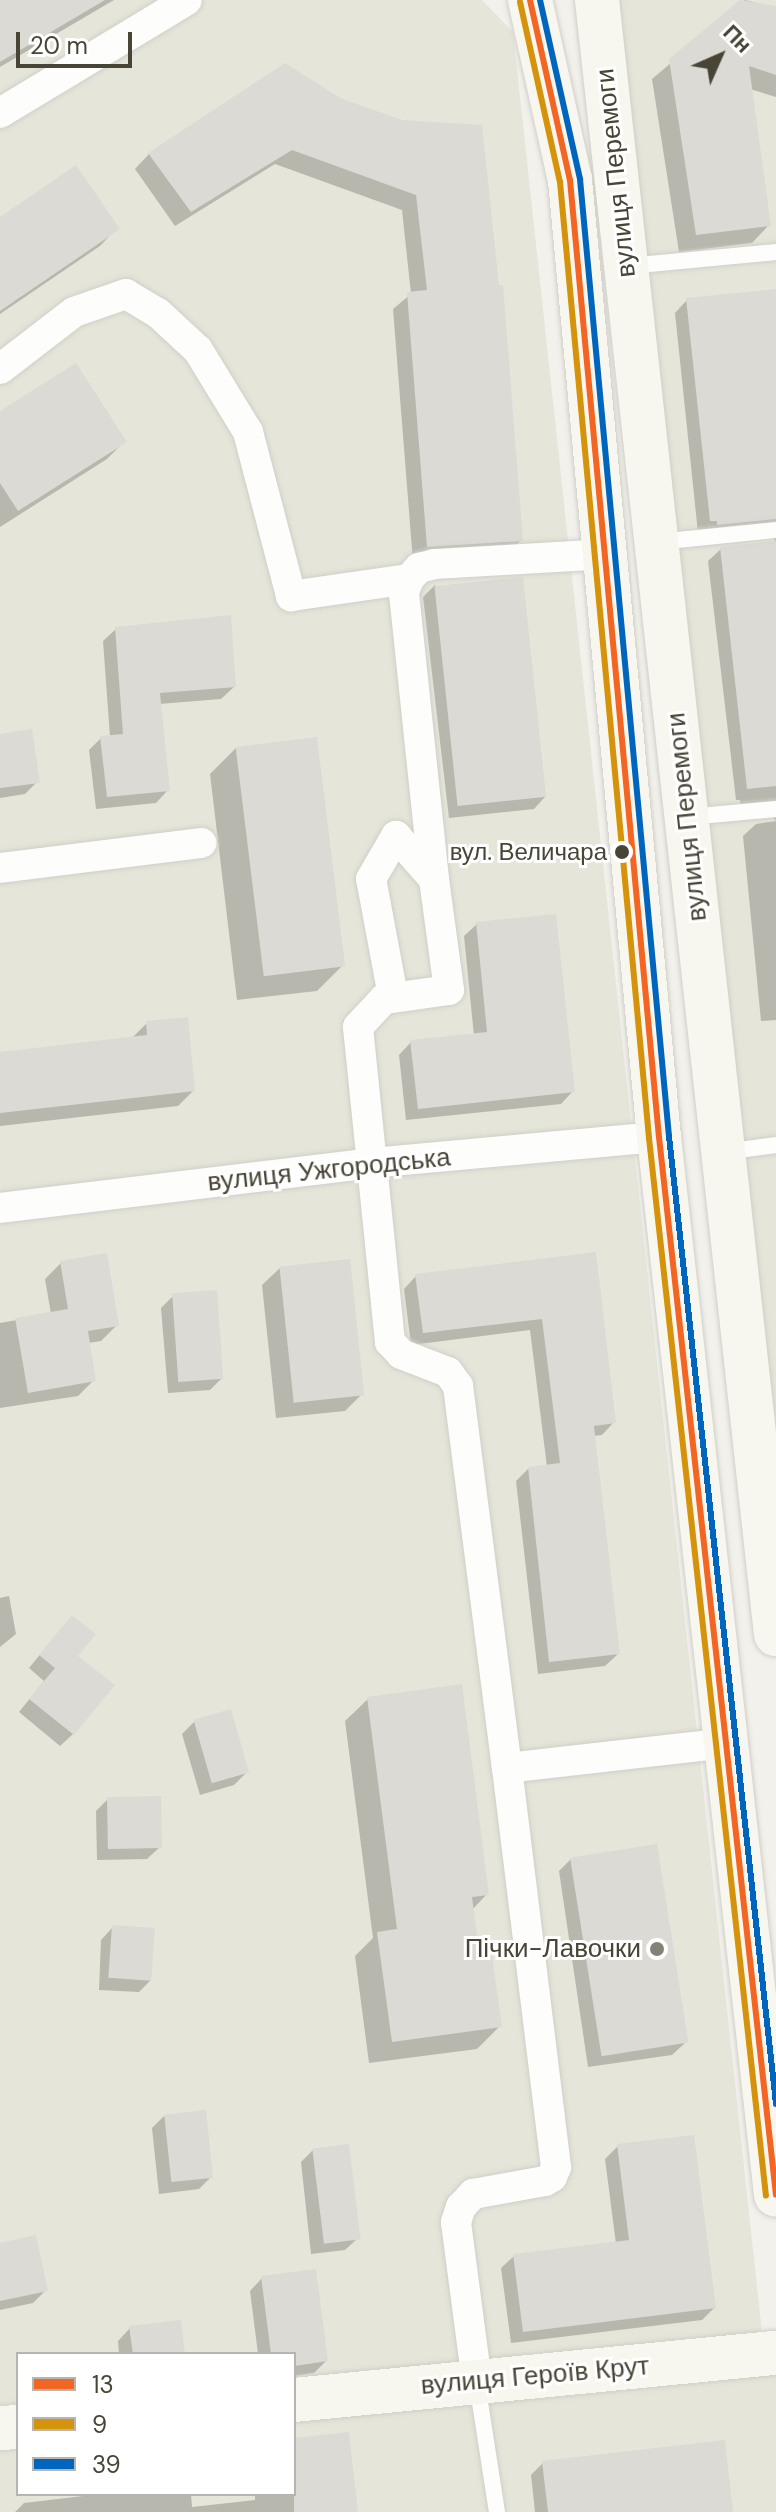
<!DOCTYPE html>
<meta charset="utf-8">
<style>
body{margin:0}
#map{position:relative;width:776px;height:2512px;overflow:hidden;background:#f2f1ec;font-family:"DM Sans",sans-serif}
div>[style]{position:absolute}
.residential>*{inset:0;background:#e6e5d9}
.shadow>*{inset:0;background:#0003}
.building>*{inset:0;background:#dcdad4;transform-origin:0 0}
.roads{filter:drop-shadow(0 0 2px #d0cfc9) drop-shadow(0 0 2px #d0cfc9)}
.lane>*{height:16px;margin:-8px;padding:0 8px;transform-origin:8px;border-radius:8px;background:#fdfdfc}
.street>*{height:30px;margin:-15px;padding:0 15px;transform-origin:15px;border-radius:15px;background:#fdfdfc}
.secondary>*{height:44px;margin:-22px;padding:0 22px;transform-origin:22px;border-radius:22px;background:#f7f6ef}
.bus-1>*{height:6px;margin:-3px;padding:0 3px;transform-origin:3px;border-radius:3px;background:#f26522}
.bus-2>*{height:6px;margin:-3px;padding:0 3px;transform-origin:3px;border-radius:3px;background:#d4930b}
.bus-3>*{height:6px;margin:-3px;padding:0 3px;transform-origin:3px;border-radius:3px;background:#0065bd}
.dots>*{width:22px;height:22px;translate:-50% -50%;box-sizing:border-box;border:4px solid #fff;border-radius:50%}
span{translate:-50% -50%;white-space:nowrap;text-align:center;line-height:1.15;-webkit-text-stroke:6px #fff;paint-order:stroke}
.bus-label{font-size:24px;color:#494536}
.right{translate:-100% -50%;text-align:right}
.street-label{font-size:26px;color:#494536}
.poi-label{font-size:26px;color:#494536}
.legend{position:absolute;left:16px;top:2352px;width:280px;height:144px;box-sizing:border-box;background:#fff;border:2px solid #b6b5af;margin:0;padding:10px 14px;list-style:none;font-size:24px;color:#494536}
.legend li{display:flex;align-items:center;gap:16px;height:40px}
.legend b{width:40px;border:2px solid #b6b5af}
.north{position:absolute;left:680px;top:16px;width:80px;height:80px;-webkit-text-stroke:6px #fff;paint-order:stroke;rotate:45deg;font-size:22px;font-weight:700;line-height:32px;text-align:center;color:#494536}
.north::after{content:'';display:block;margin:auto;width:28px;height:36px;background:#494536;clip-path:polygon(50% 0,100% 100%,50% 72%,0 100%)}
.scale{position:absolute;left:16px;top:32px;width:116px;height:36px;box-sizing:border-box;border:4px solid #494536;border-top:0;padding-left:10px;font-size:24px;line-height:28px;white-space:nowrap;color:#494536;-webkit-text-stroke:6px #fff;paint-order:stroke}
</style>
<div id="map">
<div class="residential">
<div style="clip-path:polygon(0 0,482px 0,513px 32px,762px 2333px,294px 2378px,294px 2354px,18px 2354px,18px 2404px,0 2405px)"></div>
<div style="clip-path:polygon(616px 0,776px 0,776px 1451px)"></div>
<div style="clip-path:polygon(776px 2371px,776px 2512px,0 2512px,0 2451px,18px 2449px,18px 2494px,294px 2494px,294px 2420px)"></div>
</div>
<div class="shadow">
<div style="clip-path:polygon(0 0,114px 0,0 67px)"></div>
<div style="clip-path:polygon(745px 0,776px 8px,776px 97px,750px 89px,769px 225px,752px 243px,679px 252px,652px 79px)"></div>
<div style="clip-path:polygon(339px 100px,402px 122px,521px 540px,506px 555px,413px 562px,393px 309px,411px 294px,402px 210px,275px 164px,175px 226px,135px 169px,149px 154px)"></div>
<div style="clip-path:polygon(0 220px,117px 228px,100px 246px,0 314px)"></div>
<div style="clip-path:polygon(687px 300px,776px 320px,776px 541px,763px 530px,698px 533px,675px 313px)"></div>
<div style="clip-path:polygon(0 413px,124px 442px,107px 459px,0 527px)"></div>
<div style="clip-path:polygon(776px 543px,776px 821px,767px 810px,741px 811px,740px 800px,736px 800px,708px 561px,721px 549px)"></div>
<div style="clip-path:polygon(435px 585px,546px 796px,534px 809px,449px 818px,423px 597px)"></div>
<div style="clip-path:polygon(116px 629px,234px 687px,221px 699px,159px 704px,168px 790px,156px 803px,96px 809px,89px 750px,101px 738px,110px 737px,103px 641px)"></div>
<div style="clip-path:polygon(0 736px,37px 782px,25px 794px,0 798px)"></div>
<div style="clip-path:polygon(236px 748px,343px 965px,317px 991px,237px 1000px,210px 774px)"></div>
<div style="clip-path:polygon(776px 821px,776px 1020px,761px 1021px,743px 836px,756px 824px)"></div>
<div style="clip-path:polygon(477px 924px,573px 1091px,561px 1104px,406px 1120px,399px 1055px,411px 1042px,474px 1036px,464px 936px)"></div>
<div style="clip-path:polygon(147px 1023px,193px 1091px,178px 1106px,0 1126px,0 1054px,131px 1039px)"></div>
<div style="clip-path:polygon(594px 1255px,614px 1422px,602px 1435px,593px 1436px,618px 1654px,605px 1666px,538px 1674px,516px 1481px,528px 1469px,547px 1467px,530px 1330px,411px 1345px,404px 1289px,416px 1276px)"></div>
<div style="clip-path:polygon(61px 1263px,117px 1325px,101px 1341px,88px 1343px,94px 1380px,78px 1396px,0 1408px,0 1323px,51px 1314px,45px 1279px)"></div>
<div style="clip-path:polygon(280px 1268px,362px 1394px,345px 1411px,276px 1418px,262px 1285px)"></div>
<div style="clip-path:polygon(173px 1296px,222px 1378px,210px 1390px,168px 1393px,161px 1308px)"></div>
<div style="clip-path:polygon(9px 1596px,16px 1634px,0 1647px,0 1598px)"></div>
<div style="clip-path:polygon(60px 1630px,75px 1656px,73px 1734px,60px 1746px,19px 1712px,44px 1681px,29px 1668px)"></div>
<div style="clip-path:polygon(368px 1699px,487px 1894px,472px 1910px,478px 1960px,499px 2027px,477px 2049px,369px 2063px,355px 1956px,373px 1938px,345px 1721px)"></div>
<div style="clip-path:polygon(195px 1721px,247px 1772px,234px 1785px,200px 1795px,182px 1734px)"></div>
<div style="clip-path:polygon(108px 1799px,160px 1847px,147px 1859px,97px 1860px,96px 1811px)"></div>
<div style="clip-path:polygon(571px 1859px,685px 2043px,672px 2055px,588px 2067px,559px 1871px)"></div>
<div style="clip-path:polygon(113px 1927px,151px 1980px,139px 1992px,99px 1990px,101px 1940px)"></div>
<div style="clip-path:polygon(164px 2116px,211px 2177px,199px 2189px,159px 2194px,152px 2128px)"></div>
<div style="clip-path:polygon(618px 2146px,714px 2308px,702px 2320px,511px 2343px,501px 2268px,514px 2256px,616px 2244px,605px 2159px)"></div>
<div style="clip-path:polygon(313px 2150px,358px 2238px,345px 2250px,311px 2254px,301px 2162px)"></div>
<div style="clip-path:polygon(0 2245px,46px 2290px,33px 2303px,0 2310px)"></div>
<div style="clip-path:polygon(262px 2278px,326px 2361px,314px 2373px,294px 2376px,294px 2354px,258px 2354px,250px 2291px)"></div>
<div style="clip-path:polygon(130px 2328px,183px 2354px,119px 2354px,118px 2341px)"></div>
<div style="clip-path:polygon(294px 2440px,356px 2512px,15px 2512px,24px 2503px,100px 2494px,191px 2494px,192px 2507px,255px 2500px,255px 2494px,294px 2494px)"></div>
<div style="clip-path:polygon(543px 2463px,731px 2512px,535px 2512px,531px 2475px)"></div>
</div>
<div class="building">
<div style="clip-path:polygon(0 0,105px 0,0 62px)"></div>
<div style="clip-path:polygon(740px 0,776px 6px,776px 75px,749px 66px,771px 226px,696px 235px,669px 59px)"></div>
<div style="clip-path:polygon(285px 63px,340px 98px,402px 120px,482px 125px,499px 285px,503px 285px,523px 541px,427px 547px,407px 292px,427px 290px,416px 195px,292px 150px,191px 212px,148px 153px)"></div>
<div style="clip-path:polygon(76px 165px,120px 229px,0 311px,0 217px)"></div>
<div style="clip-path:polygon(776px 289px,776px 519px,717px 525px,717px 521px,710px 521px,686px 298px)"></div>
<div style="clip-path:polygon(76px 363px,127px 442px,18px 511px,0 483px,0 411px)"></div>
<div style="clip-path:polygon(776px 541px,776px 786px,747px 789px,720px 547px)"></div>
<div style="left:523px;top:577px;width:221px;height:89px;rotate:84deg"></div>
<div style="clip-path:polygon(231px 615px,236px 687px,160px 693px,170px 791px,107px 797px,100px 736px,123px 734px,115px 627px)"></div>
<div style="clip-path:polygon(32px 729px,40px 783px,0 788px,0 734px)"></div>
<div style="left:317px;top:737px;width:231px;height:82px;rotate:83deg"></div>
<div style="clip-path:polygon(556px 914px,575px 1092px,418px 1109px,410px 1040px,487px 1032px,476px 922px)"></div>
<div style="clip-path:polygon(188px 1017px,195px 1091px,0 1113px,0 1052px,147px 1035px,146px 1021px)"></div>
<div style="clip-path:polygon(596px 1252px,616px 1423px,594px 1426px,620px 1654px,549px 1662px,528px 1467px,560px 1463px,542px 1319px,423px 1333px,415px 1274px)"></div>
<div style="clip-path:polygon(107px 1253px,119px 1326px,88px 1331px,96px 1381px,28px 1393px,15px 1318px,68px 1309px,60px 1261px)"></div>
<div style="left:350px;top:1259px;width:137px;height:71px;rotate:84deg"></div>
<div style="left:217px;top:1290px;width:89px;height:45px;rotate:86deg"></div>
<div style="clip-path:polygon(72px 1615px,96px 1634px,78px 1656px,115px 1685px,74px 1735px,29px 1699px,55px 1668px,39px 1655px)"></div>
<div style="clip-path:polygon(462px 1684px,489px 1895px,472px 1897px,480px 1958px,492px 1956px,502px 2027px,392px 2042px,377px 1932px,397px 1929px,367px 1697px)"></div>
<div style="left:231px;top:1709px;width:66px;height:39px;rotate:74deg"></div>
<div style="left:161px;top:1796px;width:52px;height:54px;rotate:89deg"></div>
<div style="left:657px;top:1844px;width:201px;height:88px;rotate:81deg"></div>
<div style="left:112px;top:1925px;width:43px;height:53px;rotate:4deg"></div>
<div style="left:206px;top:2110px;width:68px;height:42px;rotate:84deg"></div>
<div style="clip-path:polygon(694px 2135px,716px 2308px,523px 2332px,513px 2254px,629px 2240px,617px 2144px)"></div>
<div style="left:349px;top:2144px;width:96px;height:37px;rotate:83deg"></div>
<div style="clip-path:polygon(36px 2235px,48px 2291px,0 2301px,0 2243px)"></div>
<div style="clip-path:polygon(316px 2269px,328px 2361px,294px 2366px,294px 2354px,271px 2354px,261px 2276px)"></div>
<div style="clip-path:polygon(181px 2320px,185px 2354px,133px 2354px,129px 2326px)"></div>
<div style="clip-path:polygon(349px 2432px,358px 2512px,294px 2512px,294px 2438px)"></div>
<div style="clip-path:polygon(725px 2440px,733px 2512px,548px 2512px,542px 2461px)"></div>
</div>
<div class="roads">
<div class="lane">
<div style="left:628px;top:266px;width:149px;rotate:-5.4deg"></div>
<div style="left:658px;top:542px;width:119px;rotate:-5.8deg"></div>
<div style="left:688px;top:817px;width:88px;rotate:-5.2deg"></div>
<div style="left:724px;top:1152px;width:52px;rotate:-7.7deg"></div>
<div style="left:477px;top:2383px;width:131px;rotate:81.2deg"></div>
</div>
<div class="street">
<div style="left:0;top:113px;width:218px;rotate:-31.1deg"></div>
<div style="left:0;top:369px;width:93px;rotate:-37.6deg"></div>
<div style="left:74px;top:312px;width:55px;rotate:-19.1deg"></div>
<div style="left:126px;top:294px;width:37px;rotate:31deg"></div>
<div style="left:158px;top:313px;width:54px;rotate:42.8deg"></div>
<div style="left:198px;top:350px;width:96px;rotate:58.6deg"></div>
<div style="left:248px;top:432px;width:170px;rotate:75.3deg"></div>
<div style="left:291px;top:596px;width:119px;rotate:-8.2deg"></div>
<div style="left:0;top:868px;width:203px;rotate:-7.1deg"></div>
<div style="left:434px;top:879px;width:289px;rotate:-96deg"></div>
<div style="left:404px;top:592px;width:14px;rotate:-69deg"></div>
<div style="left:409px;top:579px;width:15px;rotate:-48deg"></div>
<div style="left:419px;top:568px;width:16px;rotate:-14deg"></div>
<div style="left:435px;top:564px;width:172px;rotate:-3.3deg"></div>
<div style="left:393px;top:996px;width:119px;rotate:-100.6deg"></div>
<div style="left:371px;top:879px;width:50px;rotate:-59.8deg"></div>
<div style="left:396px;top:836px;width:57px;rotate:48.5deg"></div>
<div style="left:434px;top:879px;width:112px;rotate:82.3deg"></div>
<div style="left:449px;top:990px;width:66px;rotate:172.1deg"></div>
<div style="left:384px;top:999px;width:38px;rotate:133deg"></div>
<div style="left:358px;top:1027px;width:317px;rotate:84.2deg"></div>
<div style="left:390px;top:1342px;width:16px;rotate:47deg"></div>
<div style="left:401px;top:1354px;width:50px;rotate:21deg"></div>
<div style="left:448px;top:1372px;width:17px;rotate:54deg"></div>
<div style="left:458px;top:1386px;width:385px;rotate:82.7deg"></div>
<div style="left:0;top:1208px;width:374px;rotate:-6.9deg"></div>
<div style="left:371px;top:1163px;width:289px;rotate:-5.2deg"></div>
<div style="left:477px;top:2382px;width:161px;rotate:-97.5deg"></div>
<div style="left:456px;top:2222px;width:16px;rotate:-72deg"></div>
<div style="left:461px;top:2207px;width:18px;rotate:-47deg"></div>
<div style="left:473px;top:2194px;width:73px;rotate:-10.2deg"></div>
<div style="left:545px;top:2181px;width:8px;rotate:-30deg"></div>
<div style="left:552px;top:2177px;width:11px;rotate:-68deg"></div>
<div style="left:556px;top:2167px;width:402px;rotate:-97deg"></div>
<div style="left:507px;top:1768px;width:221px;rotate:-6.5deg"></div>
</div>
<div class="secondary">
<div style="left:530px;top:0;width:184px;rotate:77.5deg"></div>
<div style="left:570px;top:180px;width:961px;rotate:84.69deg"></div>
<div style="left:659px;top:1137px;width:1064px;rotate:83.69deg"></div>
<div style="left:597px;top:0;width:1644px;rotate:83.75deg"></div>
<div style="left:294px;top:2400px;width:484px;rotate:-5.6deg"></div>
<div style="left:0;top:2428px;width:18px;rotate:-3deg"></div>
</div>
</div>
<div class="bus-1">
<div style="left:530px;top:0;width:184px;rotate:77.5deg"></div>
<div style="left:570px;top:180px;width:961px;rotate:84.69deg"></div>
<div style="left:659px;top:1137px;width:1064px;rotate:83.69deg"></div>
</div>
<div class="bus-2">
<div style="left:520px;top:2px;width:184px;rotate:77.5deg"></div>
<div style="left:560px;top:182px;width:960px;rotate:84.68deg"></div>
<div style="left:649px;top:1138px;width:1064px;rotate:83.69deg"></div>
</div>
<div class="bus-3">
<div style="left:540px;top:0;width:183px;rotate:77.4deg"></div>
<div style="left:580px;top:179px;width:961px;rotate:84.69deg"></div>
<div style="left:669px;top:1136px;width:974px;rotate:83.69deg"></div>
</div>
<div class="dots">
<div style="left:622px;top:852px;background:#494536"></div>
<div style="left:657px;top:1949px;background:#848176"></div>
</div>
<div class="bus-label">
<span class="right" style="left:607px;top:852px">вул. Величара</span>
</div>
<div class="street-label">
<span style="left:616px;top:173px;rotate:-96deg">вулиця Перемоги</span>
<span style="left:687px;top:817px;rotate:-96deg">вулиця Перемоги</span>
<span style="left:329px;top:1170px;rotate:-6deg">вулиця Ужгородська</span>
<span style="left:535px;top:2376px;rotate:-5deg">вулиця Героїв Крут</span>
</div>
<div class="poi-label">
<span class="right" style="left:641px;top:1949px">Пічки-Лавочки</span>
</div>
<ul class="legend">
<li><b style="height:10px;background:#f26522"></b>13</li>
<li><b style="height:10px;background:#d4930b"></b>9</li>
<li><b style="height:10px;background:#0065bd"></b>39</li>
</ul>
<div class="north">Пн</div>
<div class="scale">20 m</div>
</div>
